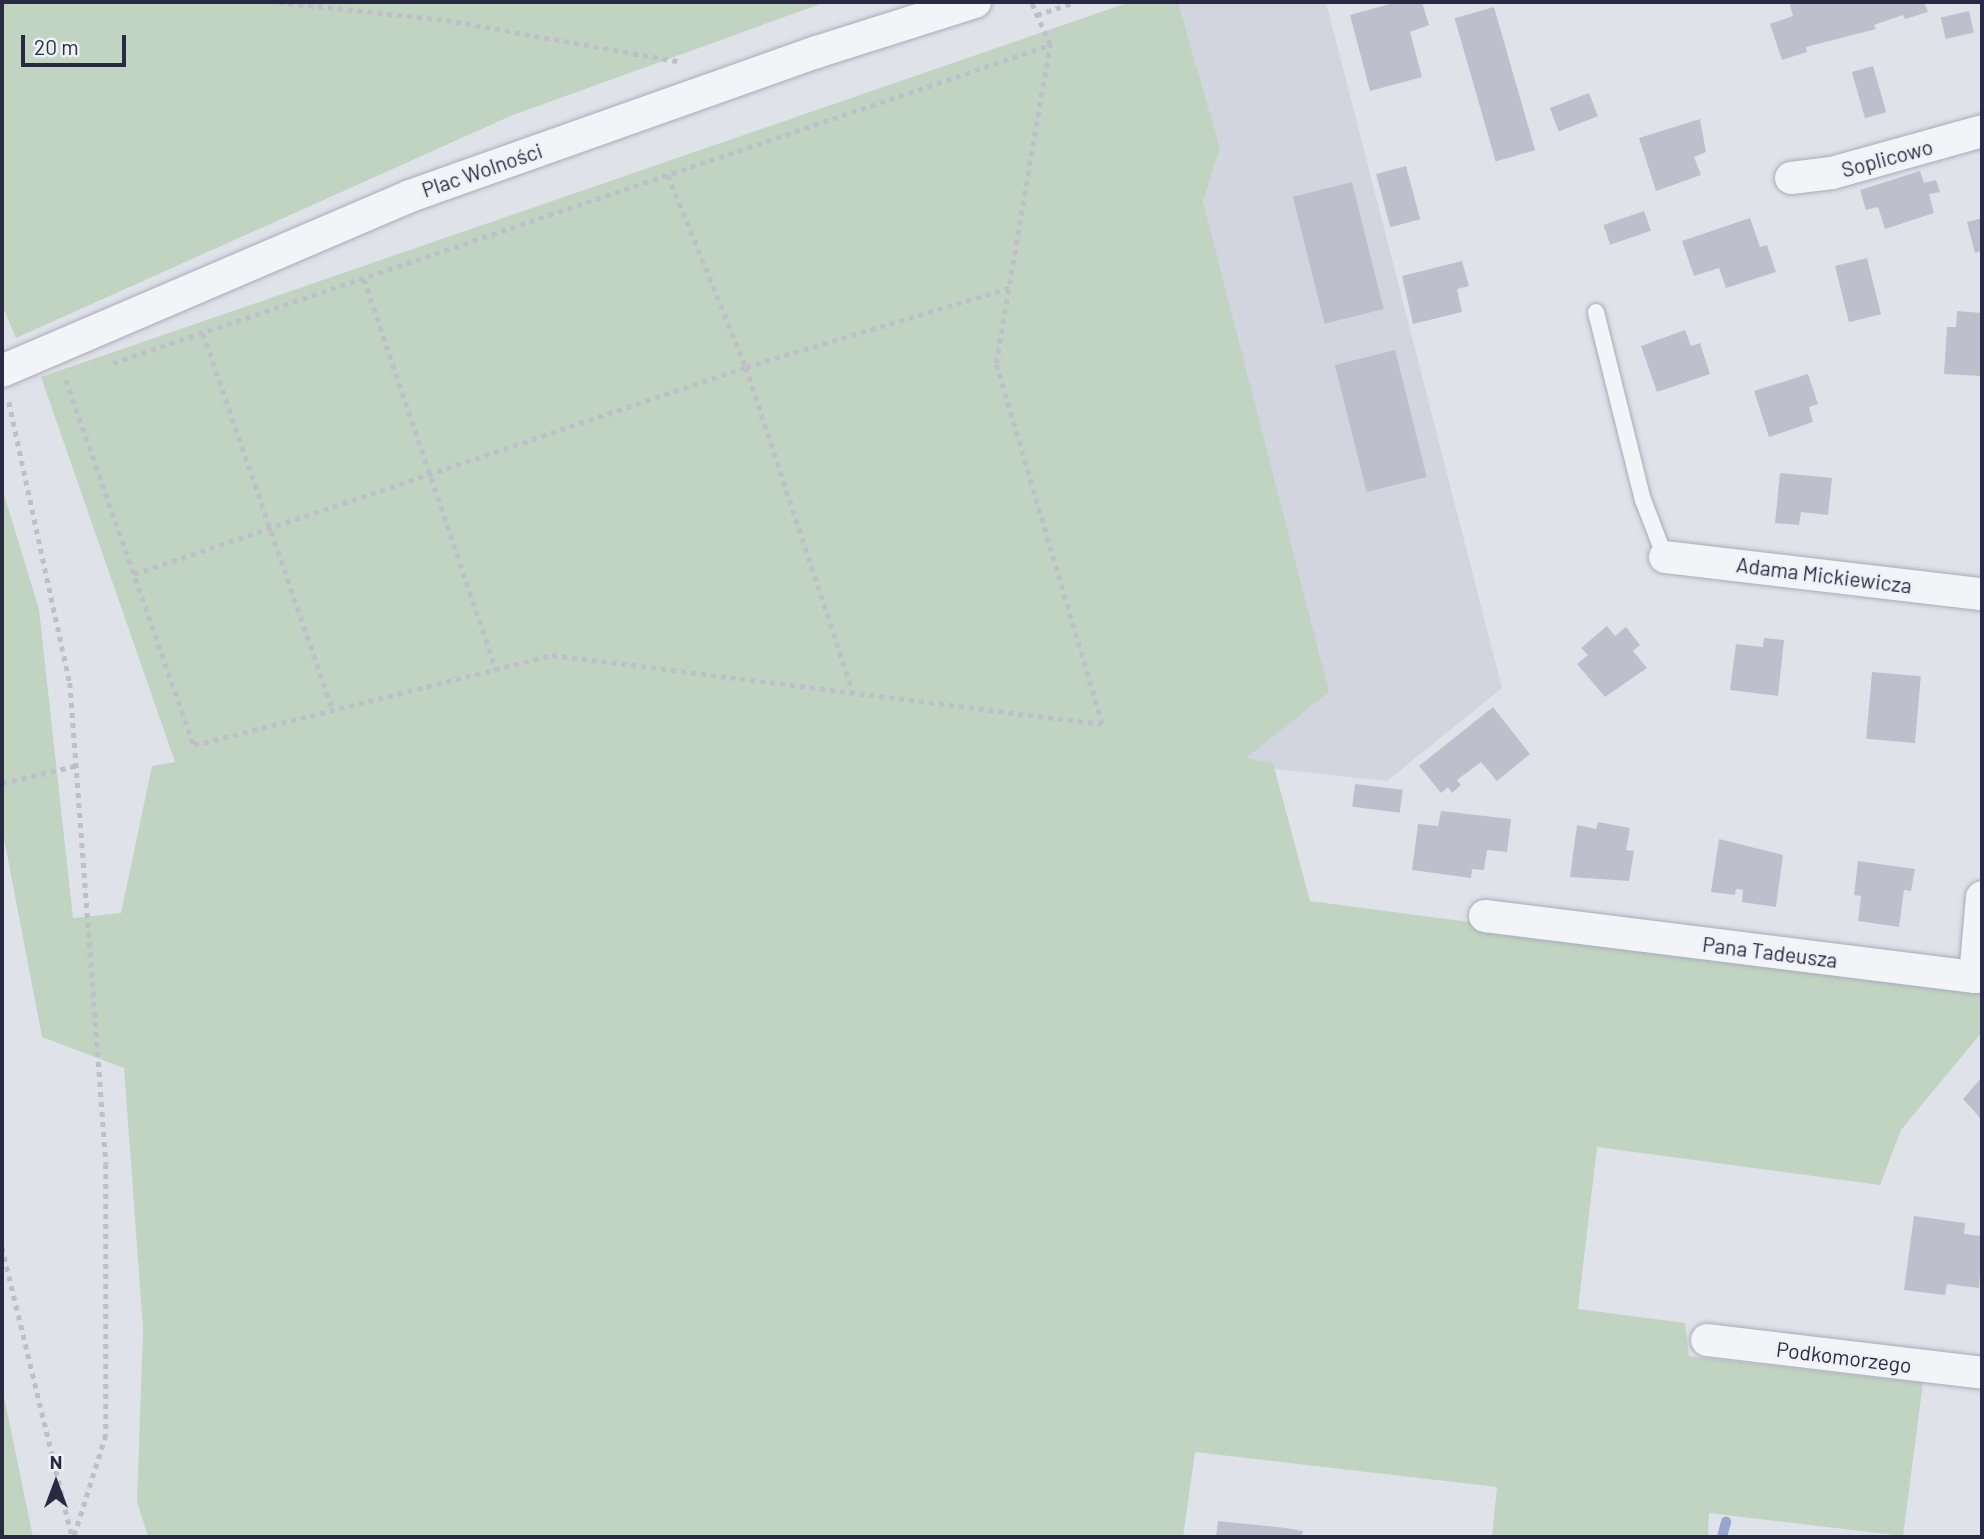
<!DOCTYPE html>
<meta charset="utf-8">
<style>
body{margin:0}
#map{position:relative;width:1984px;height:1539px;overflow:hidden;background:#e0e2ea;font-family:Barlow,sans-serif}
div>[style]{position:absolute}
.built>*{inset:0;background:#d2d4df}
.green>*{inset:0;background:#c1d4c1}
.stream>*{height:10px;margin:-5px;padding:0 5px;transform-origin:5px;border-radius:5px;background:#99a5cc}
.building>*{inset:0;background:#bdbfcd;transform-origin:0 0}
.path>*{height:4.5px;margin-top:-2.25px;transform-origin:0;background:repeating-linear-gradient(90deg,#bebfc9 0 5px,transparent 0 10px)}
.roads{filter:drop-shadow(0 0 2px #a9abb8) drop-shadow(0 0 2px #a9abb8)}
.lane>*{height:16px;margin:-8px;padding:0 8px;transform-origin:8px;border-radius:8px;background:#f3f4f8}
.street>*{height:32px;margin:-16px;padding:0 16px;transform-origin:16px;border-radius:16px;background:#f3f4f8}
span{translate:-50% -50%;white-space:nowrap;text-align:center;line-height:1.15;-webkit-text-stroke:5px #f0f1f7;paint-order:stroke}
.street-label{font-size:21px;color:#282a43}
.frame{position:absolute;inset:0;border:4px solid #282a43;pointer-events:none}
.north{position:absolute;left:21px;top:1448px;width:70px;height:70px;-webkit-text-stroke:5px #f0f1f7;paint-order:stroke;rotate:0deg;font-size:19px;font-weight:700;line-height:28px;text-align:center;color:#282a43}
.north::after{content:'';display:block;margin:auto;width:24px;height:32px;background:#282a43;clip-path:polygon(50% 0,100% 100%,50% 72%,0 100%)}
.scale{position:absolute;left:21px;top:35px;width:105px;height:32px;box-sizing:border-box;border:4px solid #282a43;border-top:0;padding-left:9px;font-size:21px;line-height:24px;white-space:nowrap;color:#282a43;-webkit-text-stroke:5px #f0f1f7;paint-order:stroke}
</style>
<div id="map">
<div class="built">
<div style="clip-path:polygon(1178px 2px,1326px 2px,1502px 688px,1387px 781px,1274px 769px,1272px 763px,1245px 758px,1203px 202px,1220px 148px)"></div>
</div>
<div class="green">
<div style="clip-path:polygon(2px 2px,826px 2px,513px 115px,16px 338px,2px 305px)"></div>
<div style="clip-path:polygon(1130px 2px,1178px 2px,1220px 148px,1203px 202px,1329px 692px,1246px 758px,1273px 763px,1310px 901px,1982px 990px,1982px 1032px,1901px 1130px,1880px 1185px,1597px 1147px,1578px 1309px,1685px 1323px,1689px 1356px,1923px 1383px,1903px 1536px,1709px 1513px,1708px 1537px,1492px 1537px,1497px 1487px,1195px 1452px,1183px 1537px,148px 1537px,137px 1501px,143px 1329px,124px 1068px,42px 1037px,2px 828px,2px 488px,39px 609px,73px 918px,121px 913px,152px 766px,175px 762px,41px 377px)"></div>
<div style="clip-path:polygon(2px 1387px,33px 1537px,2px 1537px)"></div>
</div>
<div class="stream">
<div style="left:1722px;top:1537px;width:16px;rotate:-75deg"></div>
</div>
<div class="building">
<div style="clip-path:polygon(1397px 2px,1422px 2px,1429px 25px,1410px 32px,1422px 77px,1370px 91px,1350px 15px)"></div>
<div style="clip-path:polygon(1789px 2px,1924px 2px,1928px 12px,1905px 19px,1903px 15px,1874px 25px,1876px 29px,1806px 47px,1807px 52px,1782px 60px,1770px 24px,1793px 16px)"></div>
<div style="left:1494px;top:7px;width:149px;height:41px;rotate:74deg"></div>
<div style="left:1969px;top:11px;width:22px;height:29px;rotate:77deg"></div>
<div style="left:1873px;top:66px;width:48px;height:22px;rotate:74deg"></div>
<div style="left:1589px;top:93px;width:25px;height:42px;rotate:69deg"></div>
<div style="clip-path:polygon(1700px 119px,1706px 152px,1694px 157px,1701px 175px,1656px 191px,1639px 138px)"></div>
<div style="left:1406px;top:166px;width:55px;height:31px;rotate:75deg"></div>
<div style="clip-path:polygon(1920px 171px,1924px 183px,1936px 180px,1940px 192px,1929px 194px,1934px 213px,1885px 229px,1878px 207px,1866px 210px,1860px 190px)"></div>
<div style="left:1352px;top:182px;width:131px;height:61px;rotate:76deg"></div>
<div style="left:1644px;top:211px;width:21px;height:43px;rotate:71deg"></div>
<div style="clip-path:polygon(1750px 218px,1760px 247px,1767px 245px,1776px 272px,1726px 288px,1719px 268px,1694px 276px,1682px 241px)"></div>
<div style="clip-path:polygon(1982px 218px,1982px 251px,1975px 253px,1967px 222px)"></div>
<div style="left:1867px;top:258px;width:58px;height:33px;rotate:76deg"></div>
<div style="clip-path:polygon(1462px 261px,1469px 286px,1457px 289px,1462px 312px,1413px 324px,1402px 276px)"></div>
<div style="clip-path:polygon(1957px 311px,1982px 313px,1982px 376px,1944px 374px,1947px 327px,1956px 327px)"></div>
<div style="clip-path:polygon(1685px 330px,1691px 346px,1700px 343px,1710px 374px,1657px 392px,1641px 346px)"></div>
<div style="left:1395px;top:350px;width:131px;height:62px;rotate:76deg"></div>
<div style="clip-path:polygon(1808px 374px,1818px 404px,1809px 407px,1813px 422px,1769px 437px,1754px 391px)"></div>
<div style="clip-path:polygon(1780px 473px,1832px 478px,1828px 515px,1801px 512px,1799px 525px,1775px 523px)"></div>
<div style="clip-path:polygon(1607px 626px,1615px 636px,1626px 627px,1640px 645px,1633px 651px,1647px 668px,1605px 697px,1577px 664px,1588px 655px,1581px 648px)"></div>
<div style="clip-path:polygon(1764px 638px,1784px 640px,1778px 696px,1730px 690px,1736px 644px,1763px 647px)"></div>
<div style="left:1872px;top:672px;width:49px;height:67px;rotate:5deg"></div>
<div style="clip-path:polygon(1493px 707px,1530px 754px,1497px 781px,1481px 762px,1457px 780px,1461px 785px,1452px 793px,1448px 787px,1441px 793px,1419px 766px)"></div>
<div style="left:1355px;top:784px;width:48px;height:23px;rotate:7deg"></div>
<div style="clip-path:polygon(1441px 811px,1511px 819px,1507px 852px,1487px 850px,1484px 870px,1472px 869px,1471px 878px,1412px 870px,1418px 824px,1438px 826px)"></div>
<div style="clip-path:polygon(1598px 822px,1630px 828px,1626px 850px,1634px 851px,1629px 881px,1570px 877px,1577px 825px,1596px 829px)"></div>
<div style="clip-path:polygon(1719px 839px,1783px 855px,1776px 907px,1742px 902px,1743px 890px,1736px 889px,1735px 895px,1711px 892px)"></div>
<div style="clip-path:polygon(1858px 861px,1915px 869px,1911px 891px,1904px 890px,1899px 927px,1858px 921px,1861px 896px,1854px 895px)"></div>
<div style="clip-path:polygon(1982px 1077px,1982px 1120px,1963px 1099px)"></div>
<div style="clip-path:polygon(1914px 1216px,1965px 1223px,1964px 1234px,1982px 1236px,1979px 1288px,1947px 1284px,1945px 1295px,1904px 1290px)"></div>
<div style="clip-path:polygon(1218px 1521px,1286px 1528px,1303px 1531px,1302px 1537px,1216px 1537px)"></div>
</div>
<div class="path">
<div style="left:278px;top:2px;width:169px;rotate:6.1deg"></div>
<div style="left:446px;top:20px;width:240px;rotate:10.1deg"></div>
<div style="left:1037px;top:15px;width:40px;rotate:-18.9deg"></div>
<div style="left:668px;top:175px;width:207px;rotate:67.9deg"></div>
<div style="left:746px;top:367px;width:343px;rotate:71.8deg"></div>
<div style="left:364px;top:279px;width:412px;rotate:71.3deg"></div>
<div style="left:203px;top:333px;width:399px;rotate:71deg"></div>
<div style="left:113px;top:363px;width:989px;rotate:-18.75deg"></div>
<div style="left:66px;top:380px;width:387px;rotate:70.7deg"></div>
<div style="left:194px;top:745px;width:369px;rotate:-14.1deg"></div>
<div style="left:552px;top:655px;width:554px;rotate:7.15deg"></div>
<div style="left:1102px;top:724px;width:376px;rotate:-106.4deg"></div>
<div style="left:996px;top:363px;width:323px;rotate:-80.4deg"></div>
<div style="left:1050px;top:45px;width:47px;rotate:-113.8deg"></div>
<div style="left:9px;top:402px;width:288px;rotate:77.8deg"></div>
<div style="left:70px;top:683px;width:482px;rotate:85.7deg"></div>
<div style="left:106px;top:1164px;width:271px;rotate:90deg"></div>
<div style="left:106px;top:1435px;width:107px;rotate:107.4deg"></div>
<div style="left:134px;top:574px;width:646px;rotate:-18.69deg"></div>
<div style="left:746px;top:367px;width:275px;rotate:-16.7deg"></div>
<div style="left:2px;top:783px;width:79px;rotate:-13.2deg"></div>
<div style="left:2px;top:1247px;width:298px;rotate:76.4deg"></div>
</div>
<div class="roads">
<div class="lane">
<div style="left:1596px;top:312px;width:194px;rotate:76deg"></div>
<div style="left:1643px;top:500px;width:61px;rotate:68.9deg"></div>
</div>
<div class="street">
<div style="left:1791px;top:178px;width:41px;rotate:-7deg"></div>
<div style="left:1832px;top:173px;width:156px;rotate:-15.6deg"></div>
<div style="left:2px;top:371px;width:444px;rotate:-23.2deg"></div>
<div style="left:410px;top:196px;width:432px;rotate:-19.5deg"></div>
<div style="left:817px;top:52px;width:166px;rotate:-17.6deg"></div>
<div style="left:1665px;top:557px;width:319px;rotate:6.7deg"></div>
<div style="left:1485px;top:916px;width:494px;rotate:7.1deg"></div>
<div style="left:1975px;top:977px;width:80px;rotate:-85deg"></div>
<div style="left:1707px;top:1340px;width:277px;rotate:6.8deg"></div>
</div>
</div>
<div class="street-label">
<span style="left:1887px;top:158px;rotate:-15deg">Soplicowo</span>
<span style="left:482px;top:170px;rotate:-19deg">Plac Wolności</span>
<span style="left:1824px;top:575px;rotate:7deg">Adama Mickiewicza</span>
<span style="left:1770px;top:952px;rotate:7deg">Pana Tadeusza</span>
<span style="left:1844px;top:1357px;rotate:7deg">Podkomorzego</span>
</div>
<div class="frame"></div>
<div class="north">N</div>
<div class="scale">20 m</div>
</div>
